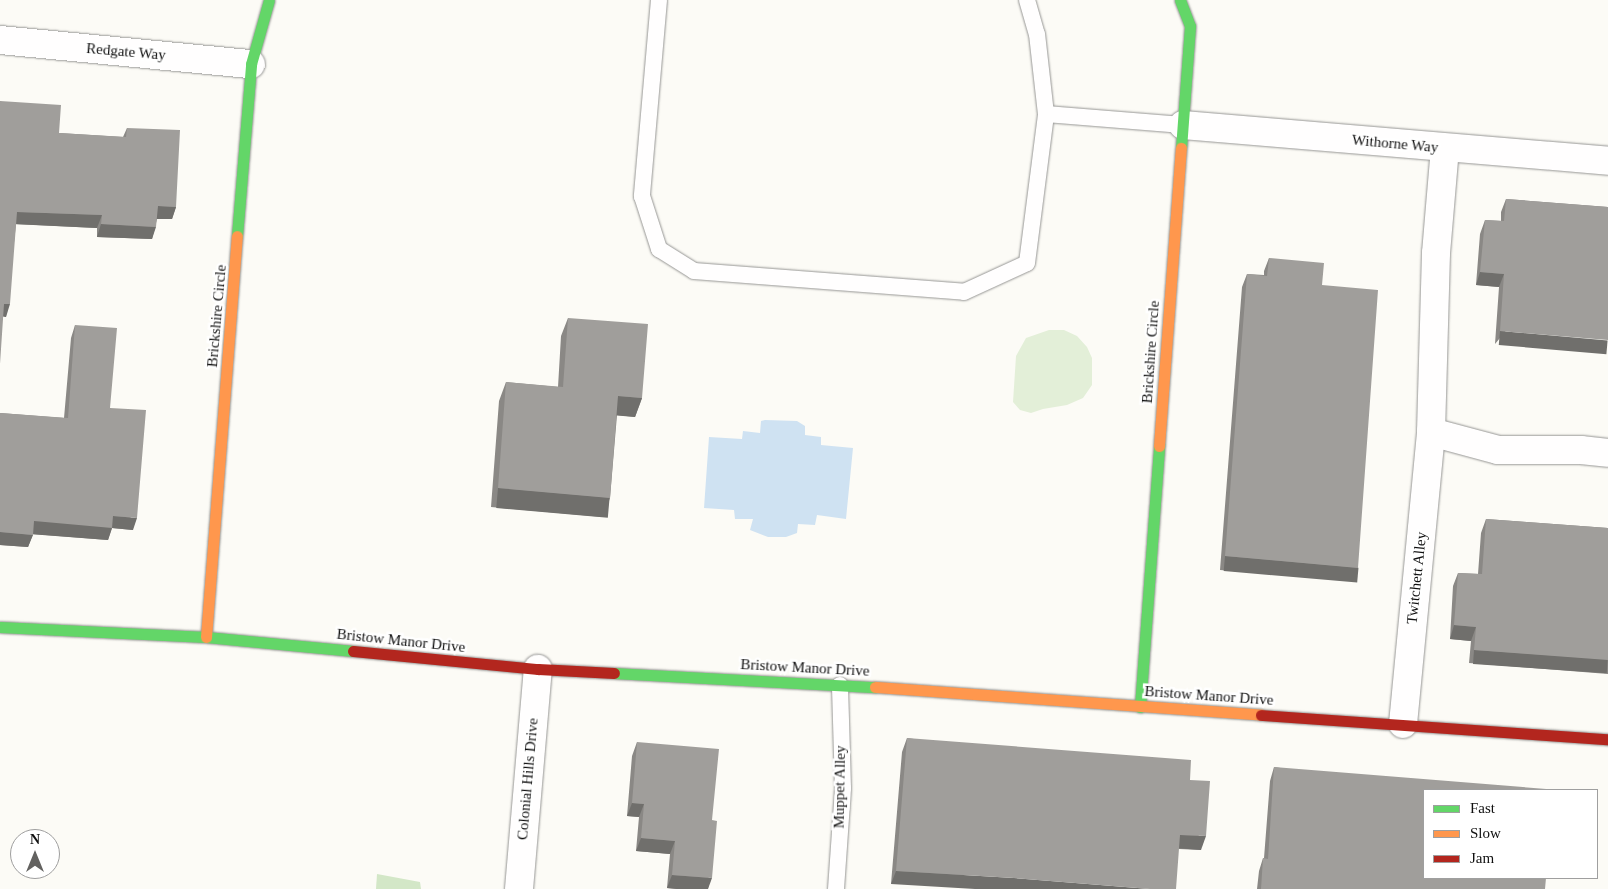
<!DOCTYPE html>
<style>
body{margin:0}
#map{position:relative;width:1608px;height:889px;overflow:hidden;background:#fcfbf6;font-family:Georgia,serif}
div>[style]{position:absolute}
.green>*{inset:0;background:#e3efd8}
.forest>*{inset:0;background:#d3e7c7}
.water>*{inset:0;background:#cfe2f2}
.roads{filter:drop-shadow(0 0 1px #969694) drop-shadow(0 0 1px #969694)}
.lane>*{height:16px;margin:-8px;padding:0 8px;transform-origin:8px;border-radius:8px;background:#fffefe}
.street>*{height:28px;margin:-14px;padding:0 14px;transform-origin:14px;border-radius:14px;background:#fffefe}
.fast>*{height:11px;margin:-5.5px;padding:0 5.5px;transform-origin:5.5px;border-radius:5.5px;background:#63d668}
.slow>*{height:11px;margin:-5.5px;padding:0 5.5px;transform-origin:5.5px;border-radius:5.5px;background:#ff974d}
.jam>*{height:11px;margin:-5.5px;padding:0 5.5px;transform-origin:5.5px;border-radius:5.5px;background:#b3261e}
.wall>*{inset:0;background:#8a8885}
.shaded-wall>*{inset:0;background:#706f6c;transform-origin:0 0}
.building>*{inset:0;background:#a09e9b}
span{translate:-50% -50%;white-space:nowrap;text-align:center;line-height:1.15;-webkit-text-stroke:5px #fff;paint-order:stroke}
.street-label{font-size:15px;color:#101010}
.legend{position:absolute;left:1423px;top:789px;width:175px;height:90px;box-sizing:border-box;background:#fff;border:1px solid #9f9f9f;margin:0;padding:6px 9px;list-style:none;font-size:15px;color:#101010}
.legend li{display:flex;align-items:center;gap:10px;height:25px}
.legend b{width:25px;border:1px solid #9f9f9f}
.north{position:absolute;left:10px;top:829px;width:50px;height:50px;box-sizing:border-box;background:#fff;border:1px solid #9f9f9f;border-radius:50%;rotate:0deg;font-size:14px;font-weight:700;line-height:20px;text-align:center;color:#101010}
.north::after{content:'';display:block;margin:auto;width:18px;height:22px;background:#636260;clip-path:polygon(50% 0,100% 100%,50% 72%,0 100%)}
</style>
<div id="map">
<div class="green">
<div style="clip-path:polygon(1049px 330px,1064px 330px,1077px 336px,1087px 347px,1092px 358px,1092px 385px,1083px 398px,1067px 405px,1043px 409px,1031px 413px,1020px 410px,1013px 402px,1016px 356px,1026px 338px)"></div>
</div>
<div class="forest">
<div style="clip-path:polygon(377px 874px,420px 882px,421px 889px,376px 889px)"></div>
</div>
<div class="water">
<div style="clip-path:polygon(765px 420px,797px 421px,805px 426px,805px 435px,821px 437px,821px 445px,853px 448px,846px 519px,817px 515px,815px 525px,798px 524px,797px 533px,786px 537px,768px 537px,750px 530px,753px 519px,735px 519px,734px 510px,704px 508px,709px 437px,742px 439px,743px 431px,760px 433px,761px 421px)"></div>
</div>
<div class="roads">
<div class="lane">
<div style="left:659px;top:0;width:197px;rotate:95deg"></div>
<div style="left:642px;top:196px;width:56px;rotate:72.2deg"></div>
<div style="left:659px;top:249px;width:41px;rotate:32.2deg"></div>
<div style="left:694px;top:271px;width:271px;rotate:4.4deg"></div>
<div style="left:964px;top:292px;width:69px;rotate:-24.7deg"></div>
<div style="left:1027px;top:263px;width:150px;rotate:-82.7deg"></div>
<div style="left:1027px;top:0;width:35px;rotate:74deg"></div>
<div style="left:1037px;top:34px;width:81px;rotate:83.6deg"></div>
<div style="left:1046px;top:114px;width:137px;rotate:4.6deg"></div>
<div style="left:836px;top:889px;width:101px;rotate:-86deg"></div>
<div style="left:843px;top:788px;width:103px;rotate:-91.7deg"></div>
</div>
<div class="street">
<div style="left:0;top:40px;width:252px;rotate:5.5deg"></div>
<div style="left:1183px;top:125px;width:427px;rotate:4.8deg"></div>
<div style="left:1445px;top:148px;width:105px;rotate:94.9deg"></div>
<div style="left:1436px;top:253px;width:179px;rotate:91.6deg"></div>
<div style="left:1431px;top:432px;width:69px;rotate:15deg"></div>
<div style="left:1498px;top:450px;width:83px"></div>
<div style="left:1581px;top:450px;width:27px;rotate:6deg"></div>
<div style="left:1403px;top:724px;width:293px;rotate:-84.5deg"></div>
<div style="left:519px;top:889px;width:221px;rotate:-85.1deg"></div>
</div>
<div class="fast">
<div style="left:1180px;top:0;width:28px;rotate:69deg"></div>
<div style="left:1190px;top:26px;width:122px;rotate:94.2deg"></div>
<div style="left:237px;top:236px;width:173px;rotate:-85.3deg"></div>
<div style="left:251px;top:64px;width:66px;rotate:-74.3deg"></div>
<div style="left:0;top:627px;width:206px;rotate:2.8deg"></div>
<div style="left:206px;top:637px;width:148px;rotate:5.4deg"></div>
<div style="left:614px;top:673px;width:261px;rotate:3.1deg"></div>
<div style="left:1140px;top:707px;width:262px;rotate:-85.8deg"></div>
</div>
<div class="slow">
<div style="left:1159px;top:446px;width:299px;rotate:-85.8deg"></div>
<div style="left:206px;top:637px;width:402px;rotate:-85.6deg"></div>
<div style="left:875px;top:687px;width:387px;rotate:4.1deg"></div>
</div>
<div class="jam">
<div style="left:353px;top:651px;width:186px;rotate:5.6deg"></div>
<div style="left:538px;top:669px;width:76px;rotate:3deg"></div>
<div style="left:1261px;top:715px;width:348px;rotate:4deg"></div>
</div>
</div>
<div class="wall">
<div style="clip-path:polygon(0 101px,59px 133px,123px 137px,127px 128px,176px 207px,172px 219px,157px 219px,152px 239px,97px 237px,97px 228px,16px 224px,6px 317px,3px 316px)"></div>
<div style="clip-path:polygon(1506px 199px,1608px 207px,1495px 344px,1499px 287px,1476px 285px,1480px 234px,1485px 220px,1501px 221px,1501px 212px)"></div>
<div style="clip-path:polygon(1269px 258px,1322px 285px,1358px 568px,1353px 581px,1220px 570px,1242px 287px,1247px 274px,1264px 275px,1264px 271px)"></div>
<div style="clip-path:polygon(568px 318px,642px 398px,635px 417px,617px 415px,610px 498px,603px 517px,491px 507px,499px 401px,506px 382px,558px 387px,561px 336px)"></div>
<div style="clip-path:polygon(75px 325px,110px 408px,133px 530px,112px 528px,108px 540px,33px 534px,28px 547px,0 545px,0 413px,64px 418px,71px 338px)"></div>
<div style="clip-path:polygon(1486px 519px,1608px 528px,1608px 674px,1469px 663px,1471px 641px,1450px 639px,1453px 586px,1458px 573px,1478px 574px,1481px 533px)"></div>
<div style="clip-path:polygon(907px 738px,1190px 780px,1201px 850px,1179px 849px,891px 884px,902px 752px)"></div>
<div style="clip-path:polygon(637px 742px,712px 820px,708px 889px,677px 889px,667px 888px,670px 854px,636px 851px,639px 817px,627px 816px,632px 756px)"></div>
<div style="clip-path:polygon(1274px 767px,1424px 790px,1545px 889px,1257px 889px,1259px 871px,1263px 858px,1264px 858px,1270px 781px)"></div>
</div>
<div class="shaded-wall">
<div style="clip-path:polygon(158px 206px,176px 207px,172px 219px,153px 219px)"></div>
<div style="clip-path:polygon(17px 212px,102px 215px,97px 228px,12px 224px)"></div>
<div style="clip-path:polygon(101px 224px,156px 227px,152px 239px,97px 237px)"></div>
<div style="clip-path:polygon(1480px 272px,1504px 274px,1499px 287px,1476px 285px)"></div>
<div style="clip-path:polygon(4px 304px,10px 304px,6px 317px,0 316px)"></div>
<div style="left:1500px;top:331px;width:108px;height:14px;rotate:5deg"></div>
<div style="clip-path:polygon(618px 396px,642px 398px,635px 417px,611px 415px)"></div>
<div style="left:498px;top:488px;width:112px;height:20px;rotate:5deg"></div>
<div style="clip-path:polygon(113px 516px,137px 518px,133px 530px,112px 528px,108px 540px,29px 534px,34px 521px)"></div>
<div style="clip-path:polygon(0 532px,33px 535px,28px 547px,0 545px)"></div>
<div style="left:1225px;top:556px;width:134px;height:15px;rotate:5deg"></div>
<div style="clip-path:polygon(1454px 625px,1476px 627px,1471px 641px,1450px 639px)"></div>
<div style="left:1474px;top:650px;width:134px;height:14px;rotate:4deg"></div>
<div style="clip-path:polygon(632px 803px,644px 804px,639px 817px,627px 816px)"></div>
<div style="clip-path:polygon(1180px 835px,1206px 836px,1201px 850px,1175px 848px)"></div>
<div style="clip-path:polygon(641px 838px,675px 841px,670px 854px,636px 851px)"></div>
<div style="clip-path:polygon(896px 871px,1014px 878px,1150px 889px,975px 889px,891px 884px)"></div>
<div style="clip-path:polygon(672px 875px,712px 878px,708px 889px,677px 889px,667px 888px)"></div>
</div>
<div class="building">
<div style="clip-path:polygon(0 101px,61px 105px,59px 133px,126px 137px,127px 128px,180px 130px,176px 207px,158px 206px,156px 227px,101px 224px,102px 215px,17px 212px,10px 304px,4px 304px,0 364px)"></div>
<div style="clip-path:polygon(1506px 199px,1608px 207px,1608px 340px,1500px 331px,1504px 274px,1480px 272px,1485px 220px,1504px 221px)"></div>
<div style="clip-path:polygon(1269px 258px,1324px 263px,1322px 285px,1378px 290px,1358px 568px,1225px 556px,1247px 274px,1267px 276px)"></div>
<div style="clip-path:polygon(568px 318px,648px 324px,642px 398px,618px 396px,610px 498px,498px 488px,506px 382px,563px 387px)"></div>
<div style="clip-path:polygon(75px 325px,117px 328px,110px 408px,146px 410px,137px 518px,113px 516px,112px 528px,34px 521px,33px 535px,0 532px,0 413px,68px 418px)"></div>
<div style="clip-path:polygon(1486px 519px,1608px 528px,1608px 660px,1474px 650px,1476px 627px,1454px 625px,1458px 573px,1482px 574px)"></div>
<div style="clip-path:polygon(907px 738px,1191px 760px,1190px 780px,1210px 781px,1206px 836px,1180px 835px,1176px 889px,1150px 889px,1014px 878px,896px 871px)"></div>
<div style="clip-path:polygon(637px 742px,719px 749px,712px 820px,717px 821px,712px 878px,672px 875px,675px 841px,641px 838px,644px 804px,632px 803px)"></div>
<div style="clip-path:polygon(1274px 767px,1559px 790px,1424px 790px,1424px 878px,1546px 878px,1545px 889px,1261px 889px,1263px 858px,1268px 859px)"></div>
</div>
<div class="street-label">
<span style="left:126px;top:52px;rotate:5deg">Redgate Way</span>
<span style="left:1395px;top:144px;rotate:5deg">Withorne Way</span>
<span style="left:217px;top:316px;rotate:-85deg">Brickshire Circle</span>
<span style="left:1151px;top:352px;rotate:-86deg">Brickshire Circle</span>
<span style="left:1417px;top:578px;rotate:-84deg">Twitchett Alley</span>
<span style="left:401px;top:641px;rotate:6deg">Bristow Manor Drive</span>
<span style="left:805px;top:668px;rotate:3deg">Bristow Manor Drive</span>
<span style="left:1209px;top:696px;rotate:4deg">Bristow Manor Drive</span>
<span style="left:528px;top:779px;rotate:-85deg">Colonial Hills Drive</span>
<span style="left:840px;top:787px;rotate:-89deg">Muppet Alley</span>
</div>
<ul class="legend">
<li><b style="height:6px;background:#63d668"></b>Fast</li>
<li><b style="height:6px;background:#ff974d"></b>Slow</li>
<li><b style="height:6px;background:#b3261e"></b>Jam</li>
</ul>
<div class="north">N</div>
</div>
